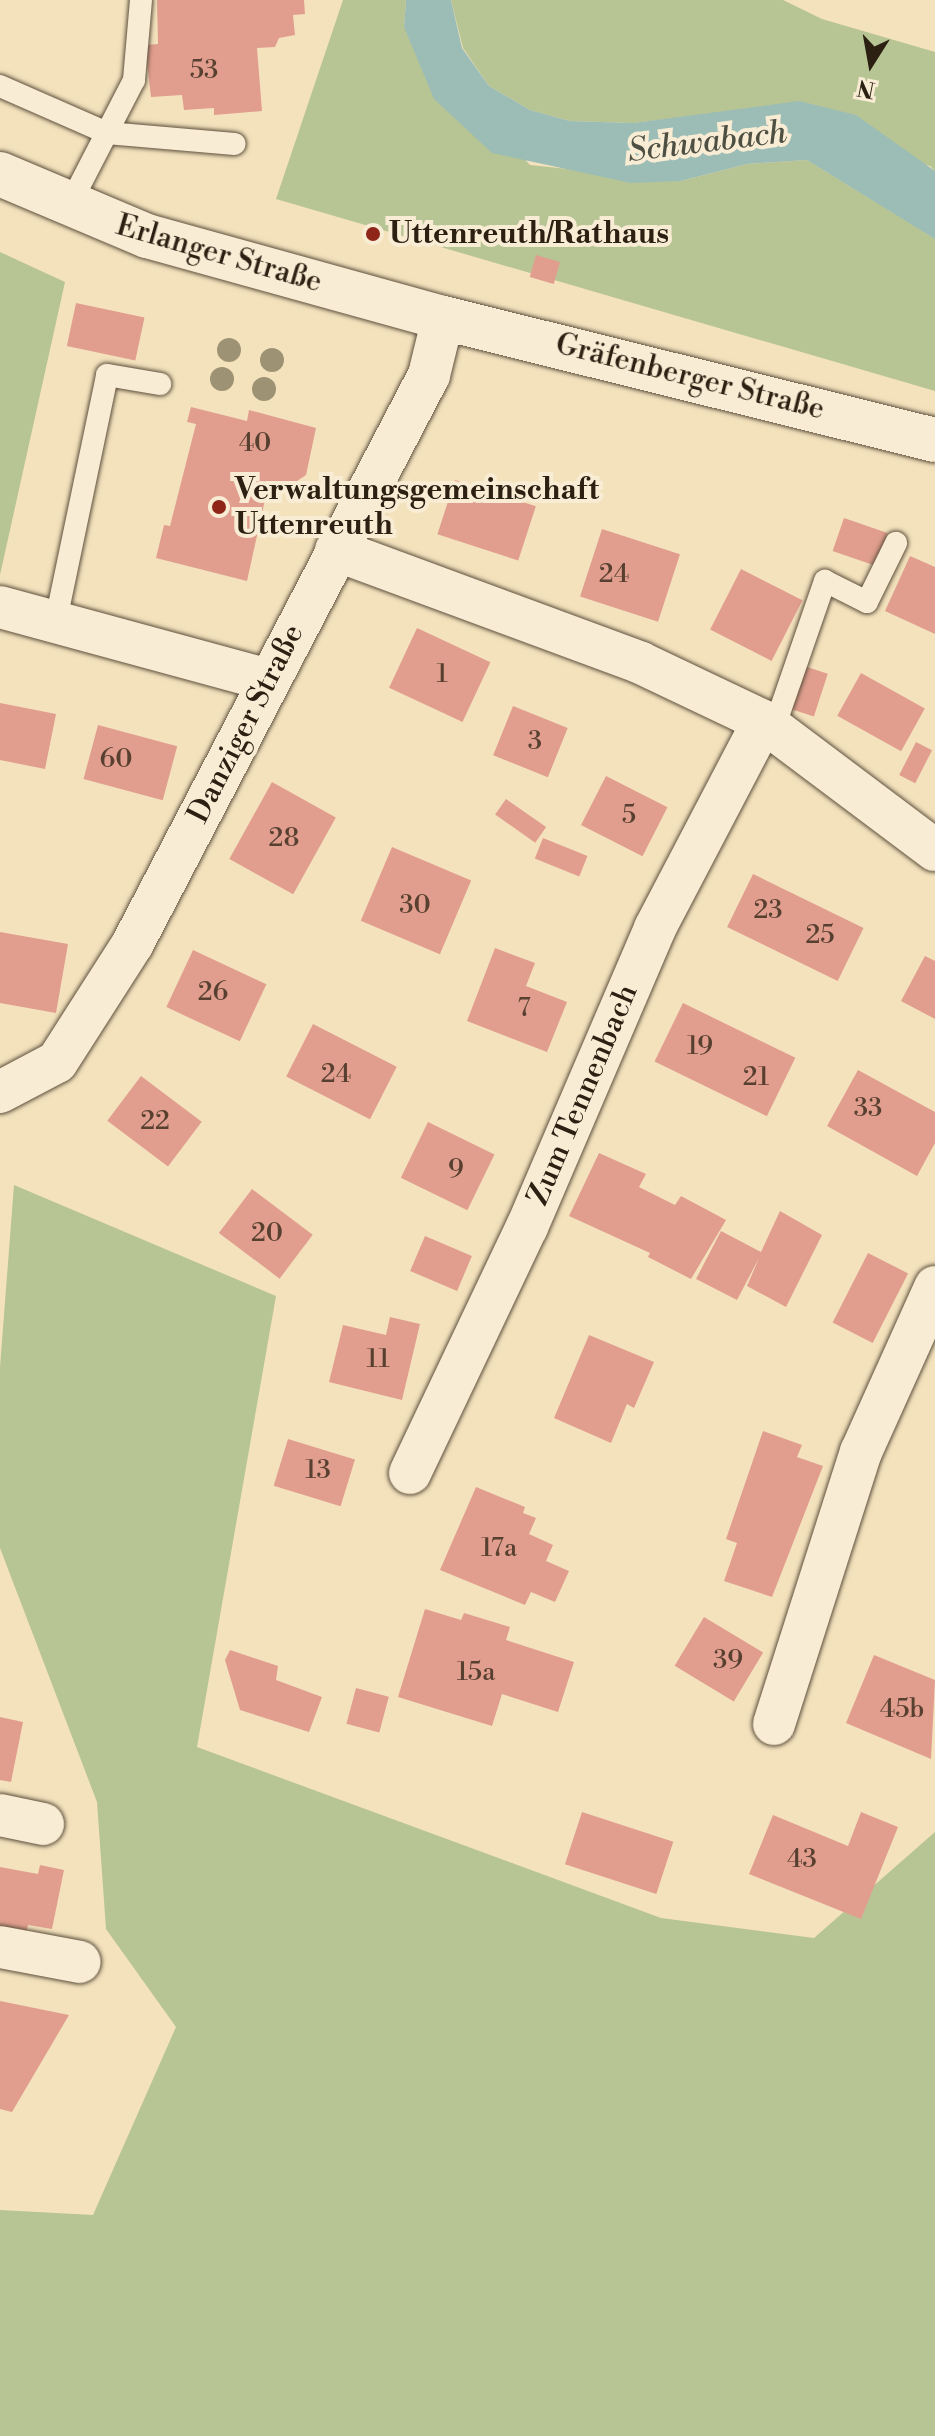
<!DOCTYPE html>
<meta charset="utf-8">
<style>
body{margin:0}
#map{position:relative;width:935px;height:2436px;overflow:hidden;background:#f4e2bd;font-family:"Libre Bodoni",serif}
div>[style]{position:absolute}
.green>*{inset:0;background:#b7c494}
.water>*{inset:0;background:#9cbdb6}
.building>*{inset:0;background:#e19e8e;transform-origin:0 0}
.roads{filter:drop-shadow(0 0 2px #5d503d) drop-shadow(0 0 2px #5d503d)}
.lane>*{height:22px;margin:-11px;padding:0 11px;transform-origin:11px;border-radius:11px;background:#f8ecd4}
.street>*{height:42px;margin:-21px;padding:0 21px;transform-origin:21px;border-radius:21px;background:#f8ecd4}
.secondary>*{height:44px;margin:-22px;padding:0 22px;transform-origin:22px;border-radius:22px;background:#f8ecd4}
.trees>*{width:24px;height:24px;margin:-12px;border-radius:50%;background:#9d9274}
.dots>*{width:22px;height:22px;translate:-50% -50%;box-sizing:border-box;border:4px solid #f8ecd4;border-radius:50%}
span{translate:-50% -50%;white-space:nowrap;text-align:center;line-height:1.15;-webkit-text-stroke:8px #f8ecd4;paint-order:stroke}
.number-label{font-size:26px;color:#584031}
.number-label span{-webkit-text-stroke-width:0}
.poi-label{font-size:30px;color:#2b2012;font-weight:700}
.left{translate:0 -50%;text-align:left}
.street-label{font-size:30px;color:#2b2012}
.water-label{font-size:32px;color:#4d4f43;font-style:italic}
.north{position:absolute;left:831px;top:24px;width:80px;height:80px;-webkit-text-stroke:6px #f8ecd4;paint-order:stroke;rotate:191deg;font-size:22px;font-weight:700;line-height:32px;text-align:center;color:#2b2012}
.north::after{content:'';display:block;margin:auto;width:28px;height:36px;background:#2b2012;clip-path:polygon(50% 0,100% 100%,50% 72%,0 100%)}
</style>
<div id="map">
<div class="green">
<div style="clip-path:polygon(343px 0,406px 0,404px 27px,530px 165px,681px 181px,747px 164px,807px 160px,915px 226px,935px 239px,935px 391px,276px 199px)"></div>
<div style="clip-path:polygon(451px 0,783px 0,822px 19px,935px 52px,935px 171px,930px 166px,725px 112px,633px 123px,570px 121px,530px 110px,489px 86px,463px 48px)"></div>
<div style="clip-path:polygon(0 252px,65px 282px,0 575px)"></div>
<div style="clip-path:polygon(14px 1185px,276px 1296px,197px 1747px,661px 1918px,814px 1938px,935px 1832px,935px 2436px,0 2436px,0 2210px,93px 2215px,176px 2027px,106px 1929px,97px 1802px,0 1548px,0 1367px)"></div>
</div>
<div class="water">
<div style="clip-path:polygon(406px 0,451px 0,462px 48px,489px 86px,530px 110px,570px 121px,633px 123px,799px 101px,856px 115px,935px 171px,935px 239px,807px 160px,747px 164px,681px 181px,631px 183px,492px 153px,434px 99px,404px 27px)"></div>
</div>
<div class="building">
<div style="clip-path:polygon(157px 0,304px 0,305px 14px,293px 15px,295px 35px,279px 38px,275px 47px,257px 48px,262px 111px,214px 115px,214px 108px,184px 110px,182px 95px,151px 97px,145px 45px,158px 44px)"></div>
<div style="left:536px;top:255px;width:25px;height:23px;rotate:16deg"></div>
<div style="left:76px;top:303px;width:70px;height:44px;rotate:12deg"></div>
<div style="clip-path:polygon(191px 407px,247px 421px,249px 410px,316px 428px,306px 475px,285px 489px,268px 486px,247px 581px,156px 558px,164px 525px,170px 526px,196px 424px,187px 422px)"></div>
<div style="left:455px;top:480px;width:85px;height:57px;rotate:18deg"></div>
<div style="left:844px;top:518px;width:46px;height:35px;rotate:19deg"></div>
<div style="left:602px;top:529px;width:82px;height:71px;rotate:18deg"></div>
<div style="clip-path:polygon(910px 556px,935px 567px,935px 634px,885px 611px)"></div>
<div style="left:741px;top:569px;width:69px;height:68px;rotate:27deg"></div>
<div style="left:417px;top:628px;width:81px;height:66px;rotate:25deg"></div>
<div style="left:804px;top:666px;width:25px;height:45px;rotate:18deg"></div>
<div style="left:861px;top:673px;width:73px;height:49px;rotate:29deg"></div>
<div style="clip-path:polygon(0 703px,56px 714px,45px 769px,0 760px)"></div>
<div style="left:513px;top:706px;width:59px;height:53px;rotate:22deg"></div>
<div style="left:98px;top:725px;width:82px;height:56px;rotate:15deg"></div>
<div style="left:916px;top:742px;width:18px;height:37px;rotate:27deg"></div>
<div style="left:606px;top:776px;width:69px;height:55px;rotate:27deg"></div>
<div style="left:272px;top:782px;width:73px;height:88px;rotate:29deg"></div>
<div style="left:506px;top:799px;width:49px;height:19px;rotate:35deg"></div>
<div style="left:543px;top:838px;width:48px;height:22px;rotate:22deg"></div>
<div style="left:392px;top:847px;width:86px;height:80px;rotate:23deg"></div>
<div style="left:753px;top:874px;width:123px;height:59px;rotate:26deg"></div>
<div style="clip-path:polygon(0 932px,68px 944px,56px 1013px,0 1003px)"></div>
<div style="clip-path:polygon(495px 948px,535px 963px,526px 986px,567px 1002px,547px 1052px,467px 1021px)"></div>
<div style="left:193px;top:950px;width:81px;height:63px;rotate:25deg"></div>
<div style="clip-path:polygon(925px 956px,935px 961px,935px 1019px,901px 1001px)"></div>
<div style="left:683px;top:1003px;width:125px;height:65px;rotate:26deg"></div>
<div style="left:313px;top:1024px;width:94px;height:59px;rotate:27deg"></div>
<div style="clip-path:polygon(858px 1070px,935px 1112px,935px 1143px,917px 1176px,827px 1126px)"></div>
<div style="left:141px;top:1076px;width:76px;height:56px;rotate:37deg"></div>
<div style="left:428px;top:1122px;width:74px;height:62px;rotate:26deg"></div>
<div style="clip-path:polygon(599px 1153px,646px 1174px,639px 1187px,675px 1205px,681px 1196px,726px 1220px,691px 1279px,648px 1257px,650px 1253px,569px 1216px)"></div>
<div style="left:252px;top:1189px;width:76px;height:55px;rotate:37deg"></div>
<div style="clip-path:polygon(780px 1211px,822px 1235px,786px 1307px,747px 1286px,759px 1258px,737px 1300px,696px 1279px,721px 1231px,761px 1252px)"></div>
<div style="left:425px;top:1236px;width:51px;height:38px;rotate:23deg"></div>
<div style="left:868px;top:1253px;width:45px;height:78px;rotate:27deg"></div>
<div style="clip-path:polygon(390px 1317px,420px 1324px,402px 1400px,329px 1382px,343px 1325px,386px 1335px)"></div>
<div style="clip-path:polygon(589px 1335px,654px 1362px,634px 1408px,627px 1404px,611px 1443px,554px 1418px)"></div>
<div style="clip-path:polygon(763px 1431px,802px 1445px,797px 1457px,823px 1466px,772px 1597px,724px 1581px,737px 1543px,726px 1539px)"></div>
<div style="left:288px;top:1439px;width:70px;height:49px;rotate:17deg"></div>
<div style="clip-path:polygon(476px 1487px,525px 1507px,523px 1513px,536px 1518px,529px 1534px,553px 1545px,546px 1561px,569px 1571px,555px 1602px,531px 1592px,525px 1605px,440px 1570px)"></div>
<div style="clip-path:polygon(425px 1609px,461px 1620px,464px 1613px,510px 1627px,506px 1640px,574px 1662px,558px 1712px,502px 1694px,492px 1726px,398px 1697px)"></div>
<div style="left:704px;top:1617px;width:69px;height:57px;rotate:31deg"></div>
<div style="clip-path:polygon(230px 1650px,278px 1666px,276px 1680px,322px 1697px,309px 1732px,240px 1710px,225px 1660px)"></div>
<div style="clip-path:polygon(874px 1655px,935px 1680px,931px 1759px,846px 1723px)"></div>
<div style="left:356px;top:1688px;width:34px;height:37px;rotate:15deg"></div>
<div style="clip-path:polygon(0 1717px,23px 1722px,11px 1782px,0 1780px)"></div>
<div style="left:582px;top:1812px;width:96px;height:55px;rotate:18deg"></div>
<div style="clip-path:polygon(861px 1812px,898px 1827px,861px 1919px,749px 1874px,773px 1815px,848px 1846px)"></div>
<div style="clip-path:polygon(40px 1865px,64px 1870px,52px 1929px,28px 1925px,25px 1939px,0 1934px,0 1867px,38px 1874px)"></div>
<div style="clip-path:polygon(0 2001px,69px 2015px,12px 2112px,0 2109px)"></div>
</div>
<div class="roads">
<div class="lane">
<div style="left:0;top:86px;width:117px;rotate:23.7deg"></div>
<div style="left:107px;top:133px;width:128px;rotate:4.9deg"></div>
<div style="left:69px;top:206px;width:142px;rotate:-62.7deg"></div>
<div style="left:134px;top:80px;width:80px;rotate:-85deg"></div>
<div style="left:56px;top:620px;width:250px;rotate:-78.2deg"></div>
<div style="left:107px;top:375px;width:54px;rotate:9.6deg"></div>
<div style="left:774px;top:728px;width:156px;rotate:-70.9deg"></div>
<div style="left:825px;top:581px;width:47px;rotate:26.6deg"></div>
<div style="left:867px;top:602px;width:66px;rotate:-63.8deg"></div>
</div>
<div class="street">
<div style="left:336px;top:550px;width:325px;rotate:20.3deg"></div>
<div style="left:641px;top:663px;width:135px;rotate:25.4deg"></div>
<div style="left:763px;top:721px;width:215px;rotate:36.9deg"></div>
<div style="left:0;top:607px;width:279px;rotate:15.2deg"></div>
<div style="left:0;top:1092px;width:64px;rotate:-27.8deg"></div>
<div style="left:57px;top:1062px;width:141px;rotate:-57.4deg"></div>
<div style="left:133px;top:943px;width:640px;rotate:-62.47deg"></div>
<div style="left:429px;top:375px;width:59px;rotate:-76.2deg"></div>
<div style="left:410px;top:1473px;width:272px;rotate:-64.6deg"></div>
<div style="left:527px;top:1227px;width:325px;rotate:-66.8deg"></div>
<div style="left:655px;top:928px;width:233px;rotate:-62.4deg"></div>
<div style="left:774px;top:1724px;width:286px;rotate:-72.3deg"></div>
<div style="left:861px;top:1452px;width:181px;rotate:-65.8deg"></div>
<div style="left:0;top:1815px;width:44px;rotate:11.8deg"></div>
<div style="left:0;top:1947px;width:81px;rotate:10.6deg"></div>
</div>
<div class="secondary">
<div style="left:0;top:174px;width:160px;rotate:22.9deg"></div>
<div style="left:147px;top:236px;width:307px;rotate:15.5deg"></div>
<div style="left:443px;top:318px;width:507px;rotate:13.93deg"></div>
</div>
</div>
<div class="trees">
<div style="left:229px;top:350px"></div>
<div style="left:272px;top:360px"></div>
<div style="left:222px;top:379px"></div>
<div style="left:264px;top:389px"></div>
</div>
<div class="dots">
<div style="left:373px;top:234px;background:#8f2418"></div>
<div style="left:219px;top:507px;background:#8f2418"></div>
</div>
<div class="number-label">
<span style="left:204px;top:71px">53</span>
<span style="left:255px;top:444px">40</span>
<span style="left:614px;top:575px">24</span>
<span style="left:442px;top:675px">1</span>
<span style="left:535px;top:742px">3</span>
<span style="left:116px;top:760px">60</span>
<span style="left:629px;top:816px">5</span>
<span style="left:284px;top:839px">28</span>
<span style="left:415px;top:906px">30</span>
<span style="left:768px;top:911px">23</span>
<span style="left:820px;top:936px">25</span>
<span style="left:213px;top:993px">26</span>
<span style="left:524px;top:1009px">7</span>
<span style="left:700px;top:1047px">19</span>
<span style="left:336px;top:1075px">24</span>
<span style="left:756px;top:1078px">21</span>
<span style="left:868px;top:1109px">33</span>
<span style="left:155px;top:1122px">22</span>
<span style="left:456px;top:1170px">9</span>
<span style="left:267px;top:1234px">20</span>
<span style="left:378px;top:1360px">11</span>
<span style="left:318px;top:1471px">13</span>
<span style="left:499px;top:1549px">17a</span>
<span style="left:728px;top:1661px">39</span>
<span style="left:476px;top:1673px">15a</span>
<span style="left:902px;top:1710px">45b</span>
<span style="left:802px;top:1860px">43</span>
</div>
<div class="poi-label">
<span class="left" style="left:389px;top:234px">Uttenreuth/Rathaus</span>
<span class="left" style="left:235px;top:507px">Verwaltungsgemeinschaft<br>Uttenreuth</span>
</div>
<div class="street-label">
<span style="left:219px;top:254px;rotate:16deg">Erlanger Straße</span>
<span style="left:690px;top:377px;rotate:14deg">Gräfenberger Straße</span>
<span style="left:246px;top:724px;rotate:-63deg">Danziger Straße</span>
<span style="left:583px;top:1095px;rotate:-67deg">Zum Tennenbach</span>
</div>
<div class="water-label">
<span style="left:707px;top:142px;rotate:-7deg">Schwabach</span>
</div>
<div class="north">N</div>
</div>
